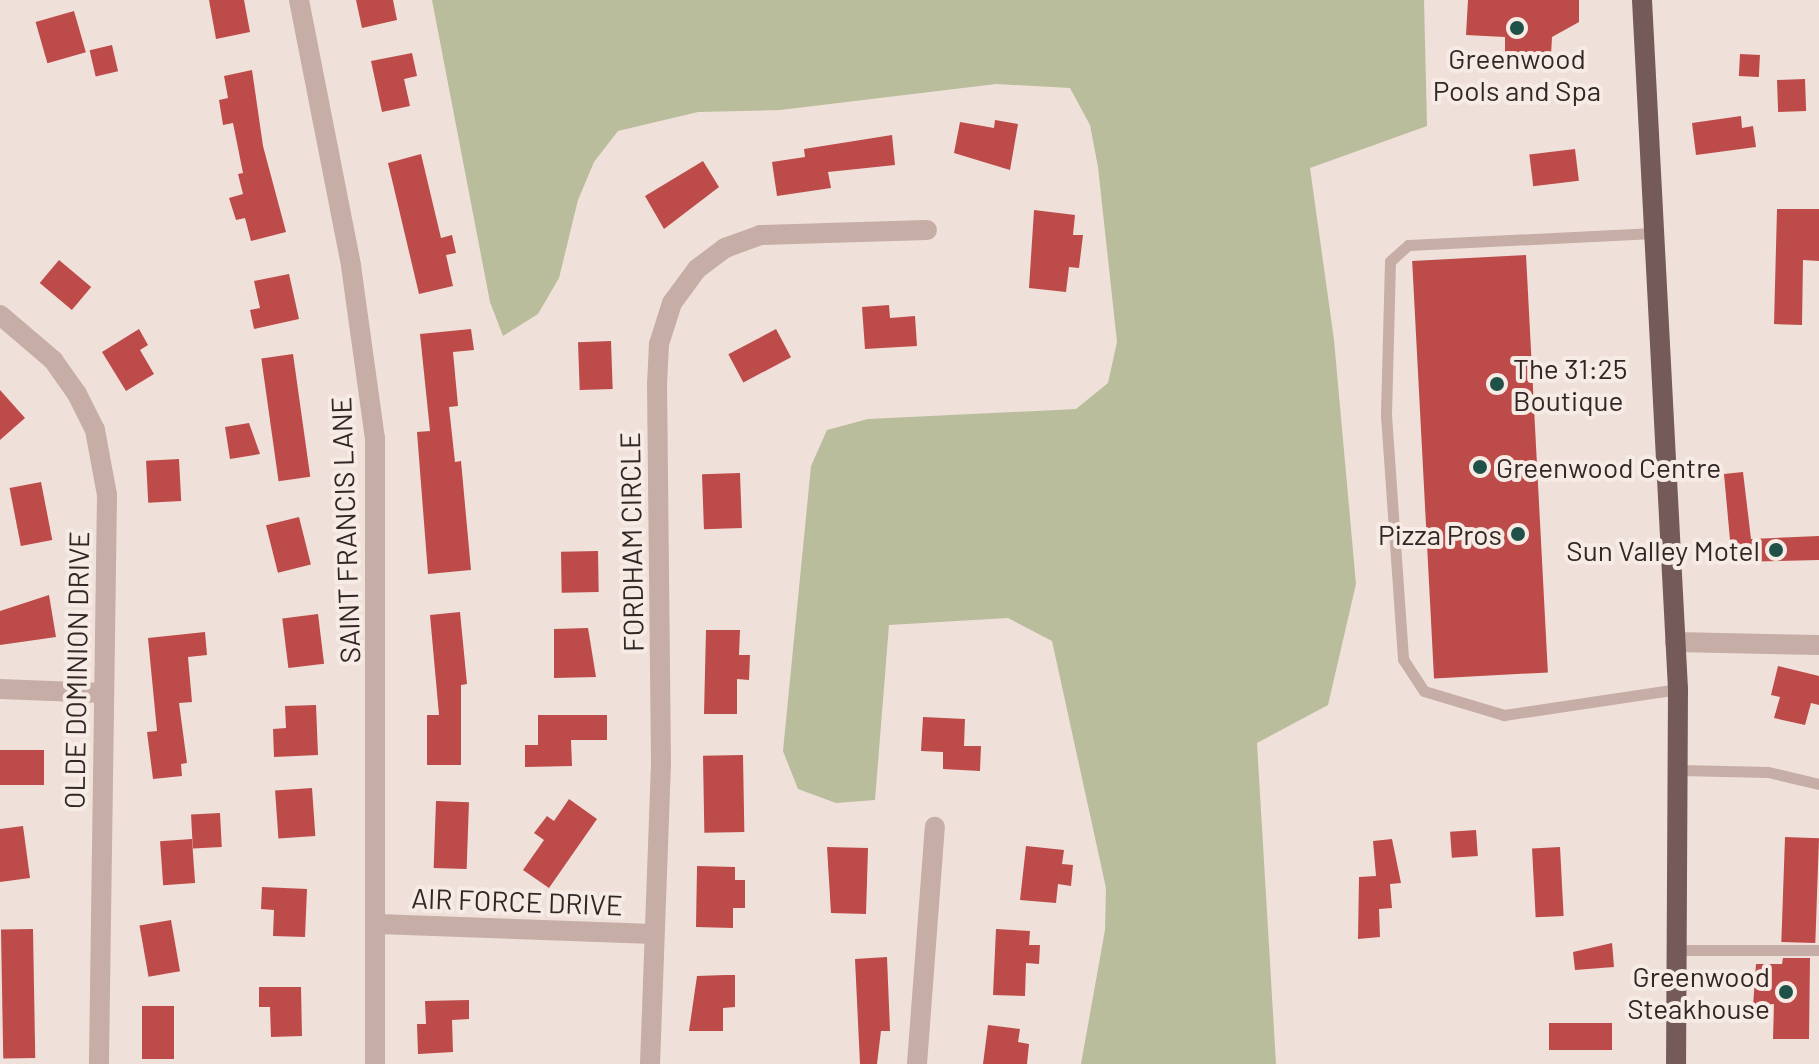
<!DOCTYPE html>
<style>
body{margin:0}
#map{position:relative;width:1819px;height:1064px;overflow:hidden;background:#efe0d9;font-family:Barlow,sans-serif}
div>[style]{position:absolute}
.green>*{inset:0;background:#b9bd9b}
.building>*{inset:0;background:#bd4b4a;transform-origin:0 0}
.lane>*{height:11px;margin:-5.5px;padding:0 5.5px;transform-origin:5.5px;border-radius:5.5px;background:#c6ada6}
.street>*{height:20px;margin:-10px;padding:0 10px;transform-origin:10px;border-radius:10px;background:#c6ada6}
.primary>*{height:20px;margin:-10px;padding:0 10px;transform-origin:10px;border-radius:10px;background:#745b59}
.dots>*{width:22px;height:22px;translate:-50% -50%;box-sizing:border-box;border:4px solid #f7ebe5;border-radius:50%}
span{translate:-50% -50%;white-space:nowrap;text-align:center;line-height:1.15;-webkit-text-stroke:8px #f7ebe5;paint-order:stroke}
.poi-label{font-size:28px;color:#332726}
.left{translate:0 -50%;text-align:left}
.right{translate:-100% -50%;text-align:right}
.street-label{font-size:28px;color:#332726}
</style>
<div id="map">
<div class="green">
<div style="clip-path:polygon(432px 0,1424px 0,1427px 126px,1310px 168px,1334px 340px,1356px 584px,1328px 705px,1257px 743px,1276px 1064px,1081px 1064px,1105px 930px,1106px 888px,1052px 641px,1008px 618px,889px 625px,875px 800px,836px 803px,798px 789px,783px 751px,811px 466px,827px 430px,868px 419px,1076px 409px,1108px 383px,1117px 342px,1098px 167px,1090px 125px,1070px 88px,996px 84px,780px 110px,698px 112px,618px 131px,594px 162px,578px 200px,559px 278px,538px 314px,503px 336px,490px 302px)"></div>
</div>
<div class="building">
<div style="clip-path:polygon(209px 0,244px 0,250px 32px,216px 39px)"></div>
<div style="clip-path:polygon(356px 0,393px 0,397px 20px,362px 28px)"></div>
<div style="clip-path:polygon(1468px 0,1579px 0,1579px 22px,1552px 37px,1551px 55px,1505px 52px,1505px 37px,1466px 35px)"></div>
<div style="left:74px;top:11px;width:43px;height:40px;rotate:74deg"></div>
<div style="left:112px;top:45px;width:27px;height:23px;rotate:77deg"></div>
<div style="clip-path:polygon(412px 53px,417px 76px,404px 79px,410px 106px,382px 112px,371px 61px)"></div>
<div style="left:1740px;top:54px;width:20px;height:22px;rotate:3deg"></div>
<div style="clip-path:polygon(252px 70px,263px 146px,286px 232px,251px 241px,245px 218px,236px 220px,229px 198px,243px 194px,238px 174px,243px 173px,233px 123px,223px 125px,219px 100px,228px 98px,224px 76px)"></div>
<div style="left:1805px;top:79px;width:32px;height:28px;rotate:88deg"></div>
<div style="clip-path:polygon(1741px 116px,1742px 128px,1753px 126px,1756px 147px,1696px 155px,1692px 123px)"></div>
<div style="clip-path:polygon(995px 120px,1018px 124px,1010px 170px,954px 153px,960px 122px,994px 128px)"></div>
<div style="clip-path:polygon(892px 135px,895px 165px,828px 172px,831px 188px,777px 196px,772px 162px,805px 157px,804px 149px)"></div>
<div style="left:1575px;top:149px;width:32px;height:46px;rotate:83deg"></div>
<div style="clip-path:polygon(421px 154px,441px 238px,452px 235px,456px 253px,446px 255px,453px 286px,419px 294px,388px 163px)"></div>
<div style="clip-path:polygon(703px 161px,719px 187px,664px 229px,645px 196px)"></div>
<div style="clip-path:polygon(1777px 209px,1819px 209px,1819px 261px,1803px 260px,1802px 325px,1774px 324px)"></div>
<div style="clip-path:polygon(1034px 210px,1075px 215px,1073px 235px,1083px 235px,1079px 268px,1069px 267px,1066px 292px,1029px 288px)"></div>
<div style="left:1526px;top:255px;width:418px;height:114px;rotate:87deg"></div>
<div style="left:59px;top:260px;width:42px;height:30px;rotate:40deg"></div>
<div style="clip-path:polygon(289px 274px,299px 319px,254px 329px,250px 310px,260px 308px,254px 281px)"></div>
<div style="clip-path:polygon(889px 305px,890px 318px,915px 316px,917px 346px,865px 349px,862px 307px)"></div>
<div style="clip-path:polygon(139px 329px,148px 345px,140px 350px,154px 374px,126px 391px,102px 352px)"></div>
<div style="clip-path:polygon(471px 329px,474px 350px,453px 352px,458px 406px,449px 407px,455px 462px,461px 461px,471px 570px,428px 574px,417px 432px,430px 431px,420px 334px)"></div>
<div style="left:776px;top:329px;width:32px;height:54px;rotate:62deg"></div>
<div style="left:611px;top:341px;width:48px;height:33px;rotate:88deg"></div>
<div style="left:293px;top:354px;width:124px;height:32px;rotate:82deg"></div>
<div style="clip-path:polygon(0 390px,25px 418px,0 440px)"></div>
<div style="clip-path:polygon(249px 423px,260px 454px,230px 459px,225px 427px)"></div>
<div style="left:179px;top:459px;width:42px;height:33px;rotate:87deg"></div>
<div style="clip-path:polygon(1743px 472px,1751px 539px,1819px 536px,1819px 560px,1732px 562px,1724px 474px)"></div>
<div style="left:740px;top:473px;width:55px;height:38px;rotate:88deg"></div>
<div style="left:41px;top:482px;width:59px;height:32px;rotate:79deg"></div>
<div style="left:299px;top:517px;width:49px;height:34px;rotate:76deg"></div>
<div style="left:598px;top:551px;width:41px;height:37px;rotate:89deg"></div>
<div style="clip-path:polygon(49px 595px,56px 637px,0 645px,0 611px)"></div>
<div style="clip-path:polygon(460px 612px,467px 684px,461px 685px,461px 765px,427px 765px,427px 715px,439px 715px,430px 615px)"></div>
<div style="left:318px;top:614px;width:50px;height:36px;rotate:83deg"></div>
<div style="clip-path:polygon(588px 628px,596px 677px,554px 678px,554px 629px)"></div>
<div style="clip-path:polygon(706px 630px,740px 630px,739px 655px,750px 655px,749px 680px,737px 679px,737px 714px,704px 714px)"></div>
<div style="clip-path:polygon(205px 632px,207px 655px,188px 657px,192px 702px,179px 703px,187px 763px,181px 764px,182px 776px,153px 779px,147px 732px,157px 731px,148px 638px)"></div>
<div style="clip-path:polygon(1778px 666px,1819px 676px,1819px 705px,1811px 703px,1805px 725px,1774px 718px,1780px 697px,1771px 695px)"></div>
<div style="clip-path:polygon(316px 705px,318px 755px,274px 757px,273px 729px,286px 728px,285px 706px)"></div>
<div style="clip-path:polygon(538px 715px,607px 715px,607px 740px,571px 740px,572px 766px,525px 767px,525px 745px,538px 745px)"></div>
<div style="clip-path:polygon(923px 717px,965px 719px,964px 746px,981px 746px,980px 771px,943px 769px,943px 752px,921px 751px)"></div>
<div style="left:0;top:750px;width:44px;height:35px"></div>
<div style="left:743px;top:755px;width:77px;height:40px;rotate:89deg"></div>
<div style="left:312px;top:788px;width:48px;height:37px;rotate:86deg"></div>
<div style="clip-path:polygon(569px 799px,597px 819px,549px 888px,523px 870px,544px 840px,534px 833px,547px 816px,554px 821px)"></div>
<div style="left:436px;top:801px;width:33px;height:67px;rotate:2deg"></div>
<div style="left:220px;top:813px;width:34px;height:29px;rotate:87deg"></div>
<div style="clip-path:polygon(23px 826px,30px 878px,0 882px,0 829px)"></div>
<div style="left:1476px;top:830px;width:26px;height:26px;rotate:86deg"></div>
<div style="left:1785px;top:837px;width:34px;height:105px;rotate:2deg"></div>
<div style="left:192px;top:839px;width:44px;height:32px;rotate:86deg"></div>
<div style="clip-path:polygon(1392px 839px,1401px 883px,1390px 884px,1392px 908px,1379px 909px,1380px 937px,1358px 939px,1359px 877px,1376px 876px,1373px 841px)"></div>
<div style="clip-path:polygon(1026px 846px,1064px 850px,1062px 864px,1073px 865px,1071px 886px,1058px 884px,1056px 903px,1020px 900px)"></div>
<div style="clip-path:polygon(827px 847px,868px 848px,866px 914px,831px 913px)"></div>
<div style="left:1560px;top:847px;width:69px;height:28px;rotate:87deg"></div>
<div style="clip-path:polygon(697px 866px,735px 867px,735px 880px,745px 880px,745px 908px,733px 908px,733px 928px,696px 927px)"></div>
<div style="clip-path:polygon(262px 887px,307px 889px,305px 937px,273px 936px,274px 910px,261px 909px)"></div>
<div style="left:171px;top:920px;width:52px;height:32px;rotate:80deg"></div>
<div style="left:33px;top:929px;width:129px;height:32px;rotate:89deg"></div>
<div style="clip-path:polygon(996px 929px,1030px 931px,1029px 945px,1040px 945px,1039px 964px,1026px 963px,1025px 996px,993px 995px)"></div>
<div style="clip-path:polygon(1612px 943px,1614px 967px,1575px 970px,1573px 952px)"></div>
<div style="clip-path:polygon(887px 957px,890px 1031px,881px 1031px,877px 1064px,860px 1064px,855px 959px)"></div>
<div style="clip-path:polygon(1783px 958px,1810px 958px,1809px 1039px,1773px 1039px,1774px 1004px,1753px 1006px,1756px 964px,1782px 964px)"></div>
<div style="clip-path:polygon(725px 975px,735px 975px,735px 1007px,723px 1008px,723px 1031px,689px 1031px,697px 976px)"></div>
<div style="clip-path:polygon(259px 987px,301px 987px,302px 1036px,271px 1037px,270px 1007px,259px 1007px)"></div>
<div style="clip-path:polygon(469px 1000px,469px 1019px,452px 1020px,453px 1052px,418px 1054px,417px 1024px,426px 1024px,425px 1001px)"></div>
<div style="left:142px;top:1006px;width:32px;height:53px"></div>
<div style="left:1549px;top:1023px;width:63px;height:27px"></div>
<div style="clip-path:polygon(988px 1025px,1020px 1029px,1018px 1042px,1029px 1044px,1027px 1064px,983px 1064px)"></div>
</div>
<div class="lane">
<div style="left:1654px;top:233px;width:246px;rotate:177.2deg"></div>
<div style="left:1408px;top:245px;width:24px;rotate:138deg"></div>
<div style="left:1390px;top:261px;width:154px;rotate:91.5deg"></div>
<div style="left:1386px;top:415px;width:245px;rotate:86deg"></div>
<div style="left:1403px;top:659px;width:38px;rotate:57deg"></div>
<div style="left:1424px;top:691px;width:84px;rotate:16.7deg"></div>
<div style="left:1504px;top:715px;width:176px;rotate:-8.5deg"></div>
<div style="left:1680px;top:770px;width:88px;rotate:1.3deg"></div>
<div style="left:1768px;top:772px;width:52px;rotate:13.2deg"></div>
<div style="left:1678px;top:950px;width:141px"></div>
</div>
<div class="street">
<div style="left:299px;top:0;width:271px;rotate:78.9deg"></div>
<div style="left:351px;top:266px;width:174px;rotate:82.1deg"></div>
<div style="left:375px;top:438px;width:626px;rotate:90deg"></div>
<div style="left:0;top:315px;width:70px;rotate:40.3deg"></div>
<div style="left:53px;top:360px;width:42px;rotate:54.8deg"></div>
<div style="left:77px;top:394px;width:40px;rotate:63.4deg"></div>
<div style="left:95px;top:430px;width:66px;rotate:79.5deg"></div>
<div style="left:107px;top:495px;width:569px;rotate:90.81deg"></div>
<div style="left:1675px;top:642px;width:144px;rotate:1.2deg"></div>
<div style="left:0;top:689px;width:103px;rotate:2.2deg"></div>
<div style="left:378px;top:924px;width:275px;rotate:2.1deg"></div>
<div style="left:650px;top:1064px;width:300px;rotate:-87.9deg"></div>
<div style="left:661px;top:764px;width:379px;rotate:-90.6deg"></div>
<div style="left:657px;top:385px;width:41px;rotate:-87.2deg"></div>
<div style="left:659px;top:344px;width:43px;rotate:-72.4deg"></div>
<div style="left:672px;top:303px;width:42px;rotate:-53.7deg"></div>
<div style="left:697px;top:269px;width:35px;rotate:-37deg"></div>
<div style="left:725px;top:248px;width:37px;rotate:-20deg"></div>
<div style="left:760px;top:235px;width:167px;rotate:-1.7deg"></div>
<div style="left:917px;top:1064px;width:238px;rotate:-85.7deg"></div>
</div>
<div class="primary">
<div style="left:1642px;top:0;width:690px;rotate:87.01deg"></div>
<div style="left:1678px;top:689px;width:375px;rotate:90.3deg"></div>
</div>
<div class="dots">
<div style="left:1517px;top:28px;background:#1f5148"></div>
<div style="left:1497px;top:384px;background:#1f5148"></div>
<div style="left:1480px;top:467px;background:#1f5148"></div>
<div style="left:1518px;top:534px;background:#1f5148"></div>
<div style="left:1776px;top:550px;background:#1f5148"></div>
<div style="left:1786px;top:992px;background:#1f5148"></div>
</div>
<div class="poi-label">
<span style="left:1517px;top:74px">Greenwood<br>Pools and Spa</span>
<span class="left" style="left:1513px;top:384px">The 31:25<br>Boutique</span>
<span class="left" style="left:1496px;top:467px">Greenwood Centre</span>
<span class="right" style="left:1502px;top:534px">Pizza Pros</span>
<span class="right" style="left:1760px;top:550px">Sun Valley Motel</span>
<span class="right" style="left:1770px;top:992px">Greenwood<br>Steakhouse</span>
</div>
<div class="street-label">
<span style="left:345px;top:530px;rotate:-92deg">SAINT FRANCIS LANE</span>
<span style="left:631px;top:542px;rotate:-91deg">FORDHAM CIRCLE</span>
<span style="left:76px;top:670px;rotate:-89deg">OLDE DOMINION DRIVE</span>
<span style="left:517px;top:901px;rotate:2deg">AIR FORCE DRIVE</span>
</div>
</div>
